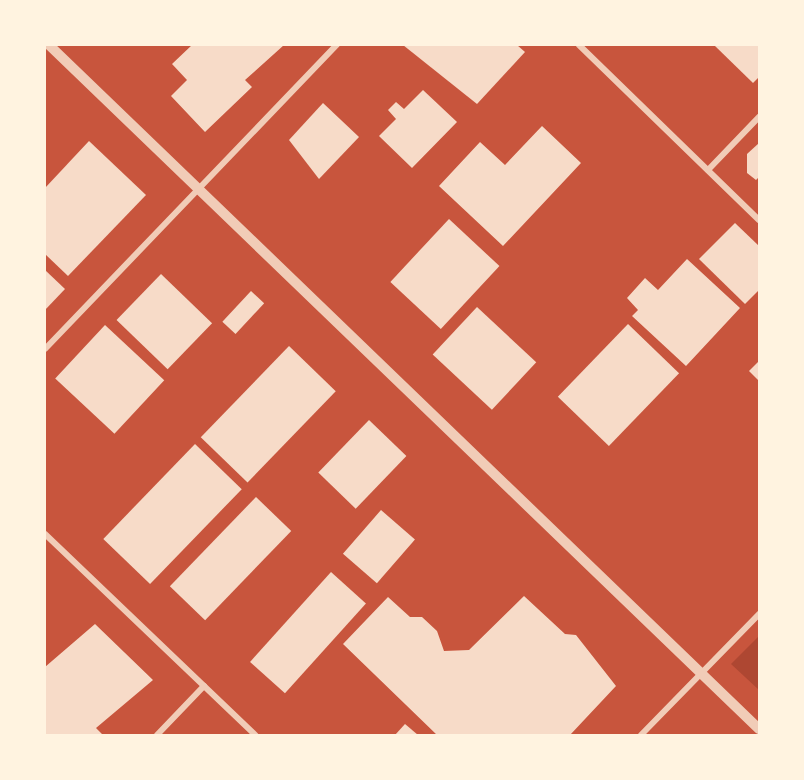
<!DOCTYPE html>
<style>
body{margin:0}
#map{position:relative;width:804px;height:780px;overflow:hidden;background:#c8553d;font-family:"Archivo Narrow",sans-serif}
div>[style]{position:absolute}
.green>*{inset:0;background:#ae4732}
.building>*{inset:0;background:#f7dbc8;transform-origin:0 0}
.minor>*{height:6px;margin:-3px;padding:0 3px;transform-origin:3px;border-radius:3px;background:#f1ccb7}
.tertiary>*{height:10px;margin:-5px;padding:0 5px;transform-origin:5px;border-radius:5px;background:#f1ccb7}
span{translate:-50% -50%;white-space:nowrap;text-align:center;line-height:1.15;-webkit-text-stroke:4.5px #fff3e0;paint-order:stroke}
.frame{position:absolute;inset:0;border:46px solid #fff3e0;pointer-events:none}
</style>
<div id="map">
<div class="green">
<div style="clip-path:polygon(759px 636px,759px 690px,731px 664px)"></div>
</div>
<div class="building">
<div style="clip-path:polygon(192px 45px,284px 45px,245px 80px,252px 87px,205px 132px,171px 96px,187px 80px,172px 64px)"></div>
<div style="clip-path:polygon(403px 45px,517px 45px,525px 52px,477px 104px)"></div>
<div style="clip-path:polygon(714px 45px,759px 45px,759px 77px,753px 83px)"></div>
<div style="clip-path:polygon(423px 90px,457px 122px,412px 168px,379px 136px,396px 119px,388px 110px,396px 102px,404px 109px)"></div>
<div style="clip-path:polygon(323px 103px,359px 137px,319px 179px,289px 140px)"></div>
<div style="clip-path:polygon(542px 126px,581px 163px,503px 246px,439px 186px,480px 142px,505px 165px)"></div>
<div style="clip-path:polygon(89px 141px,146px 195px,68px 276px,45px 254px,45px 188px)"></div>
<div style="clip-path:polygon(759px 143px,759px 177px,756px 180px,747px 173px,747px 154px)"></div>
<div style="left:449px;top:219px;width:69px;height:86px;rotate:43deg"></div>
<div style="clip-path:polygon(735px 223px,759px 246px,759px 290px,745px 304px,699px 259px)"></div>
<div style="clip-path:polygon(687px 259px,740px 308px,686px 366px,632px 316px,638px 310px,627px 298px,645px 278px,658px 290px)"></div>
<div style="clip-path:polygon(45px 270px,65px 289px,45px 310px)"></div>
<div style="left:161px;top:274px;width:71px;height:64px;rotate:44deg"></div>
<div style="left:251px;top:291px;width:18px;height:42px;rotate:43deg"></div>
<div style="left:477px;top:307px;width:81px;height:65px;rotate:43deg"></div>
<div style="left:628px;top:324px;width:71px;height:101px;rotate:44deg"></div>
<div style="left:105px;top:325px;width:81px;height:73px;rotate:43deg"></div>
<div style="left:289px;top:346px;width:65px;height:127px;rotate:44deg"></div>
<div style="clip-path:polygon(759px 361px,759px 381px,749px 371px)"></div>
<div style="left:369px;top:420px;width:52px;height:73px;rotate:44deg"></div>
<div style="left:195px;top:444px;width:65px;height:132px;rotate:44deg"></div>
<div style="left:256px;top:497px;width:49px;height:124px;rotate:44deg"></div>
<div style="left:381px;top:510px;width:45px;height:58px;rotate:41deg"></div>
<div style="left:331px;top:572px;width:47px;height:121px;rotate:42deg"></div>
<div style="clip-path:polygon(524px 596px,565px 634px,576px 635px,616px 686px,570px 735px,437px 735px,343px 644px,388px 597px,410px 617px,422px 617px,437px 631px,444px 651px,469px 650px)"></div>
<div style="clip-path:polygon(95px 624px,153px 680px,96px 728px,103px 735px,46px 735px,45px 667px)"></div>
<div style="clip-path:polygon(405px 724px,418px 735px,395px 735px)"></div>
</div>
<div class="minor">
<div style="left:579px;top:45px;width:251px;rotate:44.2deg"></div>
<div style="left:708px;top:170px;width:74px;rotate:-46.1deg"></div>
<div style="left:45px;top:349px;width:422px;rotate:-46.2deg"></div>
<div style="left:45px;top:534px;width:291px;rotate:43.7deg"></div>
<div style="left:157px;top:735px;width:68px;rotate:-46.2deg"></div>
<div style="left:641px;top:735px;width:169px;rotate:-45.7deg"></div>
</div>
<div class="tertiary">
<div style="left:49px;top:45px;width:986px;rotate:43.93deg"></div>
</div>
<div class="frame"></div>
</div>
